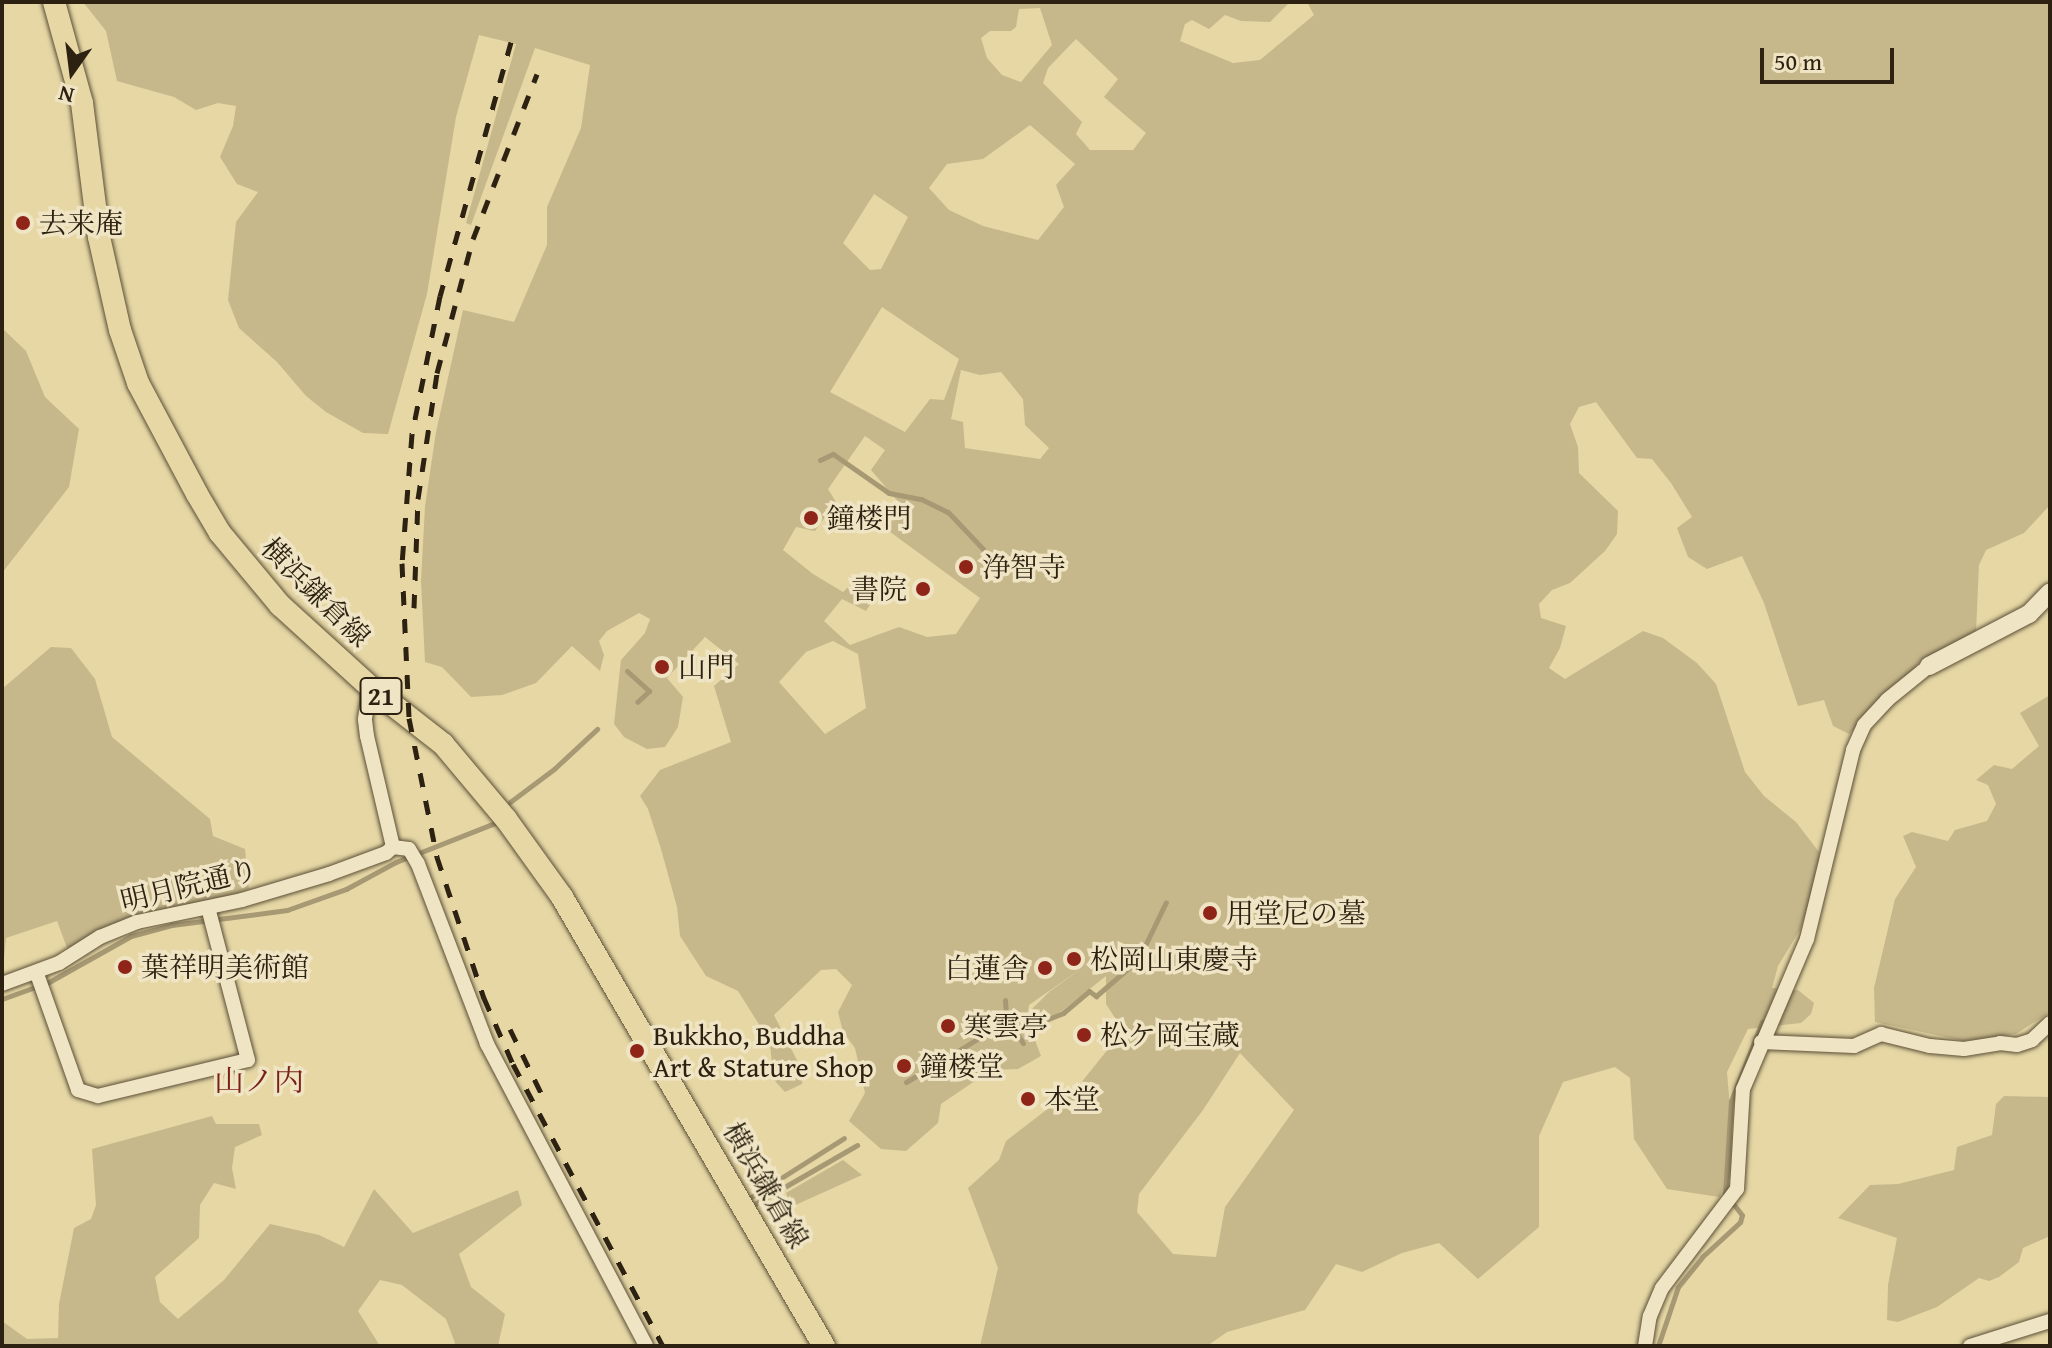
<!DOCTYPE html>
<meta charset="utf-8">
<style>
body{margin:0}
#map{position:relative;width:2052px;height:1348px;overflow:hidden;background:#e6d7a5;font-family:"Gentium Book Plus","Noto Serif JP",serif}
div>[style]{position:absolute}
.green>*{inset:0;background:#c7b88c}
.stream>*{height:5px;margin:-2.5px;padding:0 2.5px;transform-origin:2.5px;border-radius:2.5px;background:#a79973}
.roads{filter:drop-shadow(0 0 2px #5b4f37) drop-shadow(0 0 2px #5b4f37)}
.minor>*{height:14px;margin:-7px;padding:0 7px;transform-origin:7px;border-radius:7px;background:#efe5c4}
.tertiary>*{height:18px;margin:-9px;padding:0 9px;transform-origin:9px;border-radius:9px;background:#efe5c4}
.primary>*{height:22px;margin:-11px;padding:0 11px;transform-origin:11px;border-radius:11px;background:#e6d7a5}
.rail>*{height:5px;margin-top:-2.5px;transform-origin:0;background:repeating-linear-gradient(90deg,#2d2212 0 14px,transparent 0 28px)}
.dots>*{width:22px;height:22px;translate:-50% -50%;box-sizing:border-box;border:4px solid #efe5c4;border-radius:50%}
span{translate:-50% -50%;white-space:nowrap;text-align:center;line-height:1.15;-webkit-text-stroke:7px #efe5c4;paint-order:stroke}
.shield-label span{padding:2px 6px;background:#efe5c4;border:2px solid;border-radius:6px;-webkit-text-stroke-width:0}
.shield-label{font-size:26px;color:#2d2212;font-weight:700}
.poi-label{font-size:28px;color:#2d2212}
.left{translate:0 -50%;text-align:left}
.right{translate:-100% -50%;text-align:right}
.street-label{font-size:28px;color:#2d2212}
.neighbourhood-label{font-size:30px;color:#7a1f14}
.frame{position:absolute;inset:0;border:4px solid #2d2212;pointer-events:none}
.north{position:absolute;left:32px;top:32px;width:80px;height:80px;-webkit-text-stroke:6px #efe5c4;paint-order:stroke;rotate:194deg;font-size:22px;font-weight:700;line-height:32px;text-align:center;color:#2d2212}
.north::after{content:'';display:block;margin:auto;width:28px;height:36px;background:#2d2212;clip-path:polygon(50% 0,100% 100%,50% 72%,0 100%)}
.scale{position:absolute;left:1760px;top:48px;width:134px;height:36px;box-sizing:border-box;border:4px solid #2d2212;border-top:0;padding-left:10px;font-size:24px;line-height:28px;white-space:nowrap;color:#2d2212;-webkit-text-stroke:6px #efe5c4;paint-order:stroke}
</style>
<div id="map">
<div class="green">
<div style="clip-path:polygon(evenodd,83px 2px,1290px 2px,1270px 22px,1241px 21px,1225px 15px,1209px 29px,1192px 20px,1185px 24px,1180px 41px,1233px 63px,1260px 60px,1314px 15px,1307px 2px,2050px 2px,2050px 505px,2024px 533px,1986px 550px,1979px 565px,1976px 632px,1918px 663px,1911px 675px,1849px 734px,1833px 726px,1824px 700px,1798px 706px,1764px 603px,1742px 556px,1707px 569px,1688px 557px,1677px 528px,1692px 517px,1671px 483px,1652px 459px,1637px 458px,1596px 402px,1579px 407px,1570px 424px,1578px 447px,1579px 473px,1618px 511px,1617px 534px,1605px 551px,1570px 583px,1552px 590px,1539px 604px,1541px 618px,1566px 626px,1560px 648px,1549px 668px,1565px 679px,1643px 631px,1663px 638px,1697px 663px,1716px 684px,1745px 772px,1764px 796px,1796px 822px,1819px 852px,1820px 868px,1801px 928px,1778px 966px,1772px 988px,1798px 990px,1814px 1003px,1811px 1014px,1801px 1023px,1748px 1029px,1727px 1072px,1735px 1168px,1719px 1197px,1667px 1189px,1634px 1139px,1630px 1078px,1615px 1067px,1563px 1082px,1539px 1136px,1539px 1227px,1478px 1279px,1439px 1243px,1402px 1253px,1362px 1272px,1336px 1264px,1305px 1310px,1227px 1332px,1207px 1346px,980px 1346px,998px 1268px,968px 1188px,999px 1160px,1006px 1141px,1080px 1084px,1113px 1043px,1121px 1027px,1106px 1004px,1106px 976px,1063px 1010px,1043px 1021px,1032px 1021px,1031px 1010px,1049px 992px,1085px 966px,1029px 1005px,1027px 1019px,1041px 1056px,1018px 1069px,991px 1070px,941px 1104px,938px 1123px,906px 1151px,881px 1149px,849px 1121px,865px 1093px,855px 1048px,843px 1032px,838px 1012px,852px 985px,836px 969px,821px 970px,774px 1015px,803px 1072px,802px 1084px,785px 1092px,773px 1079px,770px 1042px,738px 991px,706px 976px,680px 936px,677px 907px,661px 849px,648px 809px,640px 796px,660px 770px,731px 742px,714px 686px,739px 664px,705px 637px,667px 678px,683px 697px,678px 727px,665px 747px,647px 749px,624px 737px,614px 724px,621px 660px,645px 633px,650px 619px,639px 613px,607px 631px,599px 641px,604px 655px,600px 671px,572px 646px,536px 683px,502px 695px,471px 697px,442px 667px,425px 662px,421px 581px,425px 506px,436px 432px,463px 310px,514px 322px,547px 245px,547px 207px,581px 128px,590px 65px,535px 48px,471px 225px,466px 223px,516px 44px,479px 35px,456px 117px,427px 294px,388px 434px,363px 433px,326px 412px,306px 396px,277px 362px,239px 328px,228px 300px,236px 222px,258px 192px,237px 184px,220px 157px,233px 126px,236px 106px,218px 103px,196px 110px,174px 97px,117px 81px,106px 31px,83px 2px,1040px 8px,1052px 45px,1021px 82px,1002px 75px,987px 58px,981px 38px,990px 31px,1011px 31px,1016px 27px,1019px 9px,1040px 8px,83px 2px,1076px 39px,1118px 79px,1104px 97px,1146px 133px,1133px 150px,1090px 150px,1076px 134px,1082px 122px,1043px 83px,1048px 68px,1076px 39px,83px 2px,1030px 125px,1075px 164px,1056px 185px,1064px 207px,1038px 240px,983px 226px,949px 210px,929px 188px,947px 164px,983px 159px,1030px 125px,83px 2px,874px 194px,908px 217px,881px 269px,870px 270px,843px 243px,874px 194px,83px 2px,882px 307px,959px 359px,944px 400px,930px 399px,905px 432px,830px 392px,882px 307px,83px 2px,961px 370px,980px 375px,1001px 372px,1023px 399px,1025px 425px,1049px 448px,1040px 459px,965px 448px,963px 422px,951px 419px,961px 370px,83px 2px,865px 436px,885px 450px,871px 470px,901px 505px,885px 504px,878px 523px,980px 598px,956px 634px,927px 637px,899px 627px,850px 645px,824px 621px,842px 599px,866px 611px,885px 582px,864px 572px,843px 592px,813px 574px,783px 550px,796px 527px,815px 531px,836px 502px,828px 489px,865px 436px,83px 2px,833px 641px,858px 654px,866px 708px,825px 734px,779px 682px,806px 652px,833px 641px,83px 2px,1240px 1053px,1294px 1110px,1225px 1207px,1216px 1257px,1173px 1254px,1137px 1212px,1139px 1194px,1203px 1110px,1240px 1053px)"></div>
<div style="clip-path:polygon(2px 328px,26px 351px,45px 397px,79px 429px,69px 487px,2px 573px)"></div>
<div style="clip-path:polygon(51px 647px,71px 648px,95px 679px,112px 737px,210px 819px,213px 836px,245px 849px,249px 889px,69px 953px,57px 921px,6px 938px,2px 979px,2px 689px)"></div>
<div style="clip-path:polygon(2050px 695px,2050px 1012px,2016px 1034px,1964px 1041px,1875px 1022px,1874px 988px,1895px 899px,1916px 867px,1903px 836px,1912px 832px,1948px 841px,1955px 830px,1987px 821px,1996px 804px,1988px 785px,1976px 780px,1994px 765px,2012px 769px,2039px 746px,2020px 713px)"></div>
<div style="clip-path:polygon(2004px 1096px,2050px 1097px,2050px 1236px,2023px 1248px,2019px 1262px,1999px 1277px,1989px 1281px,1979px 1278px,1937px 1307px,1898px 1322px,1887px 1320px,1888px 1285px,1897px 1238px,1838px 1218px,1870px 1185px,1898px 1184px,1954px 1170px,1957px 1147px,1992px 1135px,1996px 1104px)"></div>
<div style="clip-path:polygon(212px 1116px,216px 1124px,259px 1124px,262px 1135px,235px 1147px,232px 1168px,236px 1189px,214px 1183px,200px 1205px,199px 1238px,155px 1277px,160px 1302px,178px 1319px,224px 1280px,270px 1224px,319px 1235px,344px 1247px,374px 1189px,413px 1233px,518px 1190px,522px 1205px,459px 1254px,471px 1287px,505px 1314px,498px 1346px,452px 1346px,455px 1343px,446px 1319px,402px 1285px,380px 1280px,358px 1311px,380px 1346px,2px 1346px,2px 1321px,27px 1339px,58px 1338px,59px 1304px,74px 1228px,91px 1219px,96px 1205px,92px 1149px)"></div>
<div style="clip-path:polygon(843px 1160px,862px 1175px,791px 1207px,786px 1193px)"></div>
</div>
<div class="stream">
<div style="left:820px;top:460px;width:14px;rotate:-25deg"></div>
<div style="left:833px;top:454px;width:68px;rotate:34.9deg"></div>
<div style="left:889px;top:493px;width:33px;rotate:11deg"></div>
<div style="left:921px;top:499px;width:30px;rotate:26deg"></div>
<div style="left:948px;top:512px;width:51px;rotate:46.6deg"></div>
<div style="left:627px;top:671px;width:30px;rotate:42deg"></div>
<div style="left:649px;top:691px;width:16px;rotate:137deg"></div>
<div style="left:510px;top:802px;width:55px;rotate:-36.9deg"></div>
<div style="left:554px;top:769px;width:59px;rotate:-42.9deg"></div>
<div style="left:2px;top:999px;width:50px;rotate:-19.9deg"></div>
<div style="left:49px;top:982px;width:94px;rotate:-29.3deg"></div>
<div style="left:131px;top:936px;width:42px;rotate:-15deg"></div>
<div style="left:172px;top:925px;width:116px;rotate:-7.4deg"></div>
<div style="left:287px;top:910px;width:63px;rotate:-19.6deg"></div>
<div style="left:346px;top:889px;width:57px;rotate:-28.4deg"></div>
<div style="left:396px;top:862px;width:106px;rotate:-21.5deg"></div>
<div style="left:1005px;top:1000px;width:16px;rotate:86deg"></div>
<div style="left:1006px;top:1016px;width:32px;rotate:58deg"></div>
<div style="left:1016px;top:1032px;width:51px;rotate:-22deg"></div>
<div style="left:1063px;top:1013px;width:34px;rotate:-40deg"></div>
<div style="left:1089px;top:991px;width:9px;rotate:36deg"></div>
<div style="left:1096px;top:996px;width:55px;rotate:-40.6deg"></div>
<div style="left:1138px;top:960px;width:64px;rotate:-64.2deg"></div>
<div style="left:961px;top:1049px;width:57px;rotate:-32deg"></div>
<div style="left:906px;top:1082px;width:64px;rotate:-31deg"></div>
<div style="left:961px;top:1049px;width:33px;rotate:55deg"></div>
<div style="left:980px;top:1076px;width:5px;rotate:-22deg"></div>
<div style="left:751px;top:1197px;width:110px;rotate:-32.4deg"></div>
<div style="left:755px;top:1204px;width:118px;rotate:-30deg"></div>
<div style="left:1658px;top:1346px;width:62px;rotate:-71.3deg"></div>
<div style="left:1678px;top:1287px;width:38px;rotate:-51deg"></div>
<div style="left:1702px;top:1257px;width:52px;rotate:-42.6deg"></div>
<div style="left:1740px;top:1222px;width:7px;rotate:-74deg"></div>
<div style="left:1742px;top:1215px;width:28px;rotate:-128deg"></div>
<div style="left:1725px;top:1193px;width:92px;rotate:-86.3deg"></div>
<div style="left:1731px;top:1101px;width:85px;rotate:-68.6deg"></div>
</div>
<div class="roads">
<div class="minor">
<div style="left:370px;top:687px;width:33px;rotate:99deg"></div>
<div style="left:365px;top:720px;width:16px;rotate:83deg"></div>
<div style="left:367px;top:736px;width:114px;rotate:76.8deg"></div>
<div style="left:393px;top:847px;width:16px;rotate:7deg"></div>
<div style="left:409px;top:849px;width:17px;rotate:59deg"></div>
<div style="left:418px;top:864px;width:193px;rotate:69deg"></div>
<div style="left:487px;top:1044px;width:341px;rotate:62.2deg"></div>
<div style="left:37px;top:974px;width:123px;rotate:70.5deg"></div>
<div style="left:78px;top:1090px;width:21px;rotate:17deg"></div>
<div style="left:98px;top:1096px;width:154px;rotate:-13.5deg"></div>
<div style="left:248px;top:1060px;width:157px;rotate:-104.7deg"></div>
<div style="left:2px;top:984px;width:61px;rotate:-20.2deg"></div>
<div style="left:59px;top:963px;width:49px;rotate:-32.4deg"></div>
<div style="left:100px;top:937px;width:40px;rotate:-22deg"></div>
<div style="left:137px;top:922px;width:107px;rotate:-11.8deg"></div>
<div style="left:242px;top:900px;width:91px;rotate:-16.6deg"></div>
<div style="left:329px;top:874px;width:61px;rotate:-20.2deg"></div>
<div style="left:386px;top:853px;width:9px;rotate:-41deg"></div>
<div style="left:1761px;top:1042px;width:93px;rotate:2.5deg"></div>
<div style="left:1854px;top:1046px;width:30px;rotate:-24deg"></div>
<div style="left:1881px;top:1034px;width:50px;rotate:13.8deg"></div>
<div style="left:1930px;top:1046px;width:34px;rotate:5deg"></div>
<div style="left:1964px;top:1049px;width:36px;rotate:-9deg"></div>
<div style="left:2000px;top:1043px;width:17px;rotate:7deg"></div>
<div style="left:2017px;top:1045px;width:16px;rotate:-18deg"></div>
<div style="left:2032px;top:1040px;width:25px;rotate:-43deg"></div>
<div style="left:1645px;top:1346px;width:30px;rotate:-81deg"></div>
<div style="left:1650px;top:1316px;width:30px;rotate:-67deg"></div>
<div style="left:1662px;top:1288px;width:124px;rotate:-52.9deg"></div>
<div style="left:1737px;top:1189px;width:100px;rotate:-86.6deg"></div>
<div style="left:1743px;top:1089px;width:163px;rotate:-66.9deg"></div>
<div style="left:1807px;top:939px;width:195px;rotate:-76.3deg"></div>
<div style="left:1853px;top:750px;width:27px;rotate:-66deg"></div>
<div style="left:1864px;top:725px;width:34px;rotate:-47deg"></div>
<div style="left:1887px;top:700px;width:54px;rotate:-39deg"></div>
<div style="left:1970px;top:1346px;width:84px;rotate:-17.4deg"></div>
</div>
<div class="tertiary">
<div style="left:1929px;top:666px;width:113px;rotate:-27.5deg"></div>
<div style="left:2029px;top:614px;width:30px;rotate:-46deg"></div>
</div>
<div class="primary">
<div style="left:54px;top:2px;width:105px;rotate:74.5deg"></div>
<div style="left:82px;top:103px;width:135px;rotate:82.8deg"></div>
<div style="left:99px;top:237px;width:95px;rotate:77.3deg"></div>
<div style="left:120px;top:330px;width:56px;rotate:71.2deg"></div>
<div style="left:138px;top:383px;width:126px;rotate:62deg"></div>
<div style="left:197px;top:494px;width:45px;rotate:59.5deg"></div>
<div style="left:220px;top:533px;width:94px;rotate:50.2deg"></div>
<div style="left:280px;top:605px;width:122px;rotate:42.3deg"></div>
<div style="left:370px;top:687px;width:93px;rotate:38deg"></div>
<div style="left:443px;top:744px;width:98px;rotate:50deg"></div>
<div style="left:506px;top:819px;width:96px;rotate:54.3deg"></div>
<div style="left:562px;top:897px;width:520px;rotate:59.74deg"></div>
</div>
</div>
<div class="rail">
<div style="left:511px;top:42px;width:264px;rotate:105.6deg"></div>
<div style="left:440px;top:296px;width:141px;rotate:101.5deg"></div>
<div style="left:412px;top:434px;width:129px;rotate:94.4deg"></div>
<div style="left:402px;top:563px;width:155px;rotate:87.4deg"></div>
<div style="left:409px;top:718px;width:142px;rotate:78.6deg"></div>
<div style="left:437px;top:857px;width:149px;rotate:71.6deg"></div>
<div style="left:484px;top:998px;width:72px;rotate:66.3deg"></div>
<div style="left:513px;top:1064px;width:319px;rotate:62deg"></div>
<div style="left:414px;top:608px;width:109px;rotate:-87.9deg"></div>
<div style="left:418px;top:499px;width:127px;rotate:-81.4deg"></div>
<div style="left:437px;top:373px;width:139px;rotate:-75deg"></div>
<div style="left:473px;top:239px;width:177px;rotate:-68.8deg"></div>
<div style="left:510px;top:1029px;width:80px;rotate:64.1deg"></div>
</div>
<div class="dots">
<div style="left:23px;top:223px;background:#8f2418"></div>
<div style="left:811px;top:518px;background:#8f2418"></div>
<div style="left:966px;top:567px;background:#8f2418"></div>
<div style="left:923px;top:589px;background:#8f2418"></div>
<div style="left:662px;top:667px;background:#8f2418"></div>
<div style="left:1210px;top:913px;background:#8f2418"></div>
<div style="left:1074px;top:959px;background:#8f2418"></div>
<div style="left:125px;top:967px;background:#8f2418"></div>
<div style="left:1045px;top:968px;background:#8f2418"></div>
<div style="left:948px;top:1026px;background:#8f2418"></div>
<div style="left:1084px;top:1035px;background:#8f2418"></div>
<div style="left:637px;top:1051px;background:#8f2418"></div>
<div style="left:904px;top:1066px;background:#8f2418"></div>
<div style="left:1028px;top:1099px;background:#8f2418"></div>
</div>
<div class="shield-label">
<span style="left:381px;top:696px">21</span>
</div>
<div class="poi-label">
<span class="left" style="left:39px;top:223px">去来庵</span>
<span class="left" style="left:827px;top:518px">鐘楼門</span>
<span class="left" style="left:982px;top:567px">浄智寺</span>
<span class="right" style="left:907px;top:589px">書院</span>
<span class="left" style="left:678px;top:667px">山門</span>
<span class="left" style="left:1226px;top:913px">用堂尼の墓</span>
<span class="left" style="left:1090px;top:959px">松岡山東慶寺</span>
<span class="left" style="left:141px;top:967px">葉祥明美術館</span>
<span class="right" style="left:1029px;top:968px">白蓮舎</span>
<span class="left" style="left:964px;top:1026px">寒雲亭</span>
<span class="left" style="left:653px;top:1051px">Bukkho, Buddha<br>Art &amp; Stature Shop</span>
<span class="left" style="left:1100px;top:1035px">松ケ岡宝蔵</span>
<span class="left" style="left:920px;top:1066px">鐘楼堂</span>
<span class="left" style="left:1044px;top:1099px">本堂</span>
</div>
<div class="street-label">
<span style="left:316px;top:592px;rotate:45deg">横浜鎌倉線</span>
<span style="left:189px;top:885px;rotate:-14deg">明月院通り</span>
<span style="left:766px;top:1185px;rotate:60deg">横浜鎌倉線</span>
</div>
<div class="neighbourhood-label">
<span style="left:259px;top:1080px">山ノ内</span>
</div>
<div class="frame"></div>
<div class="north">N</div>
<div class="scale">50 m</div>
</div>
